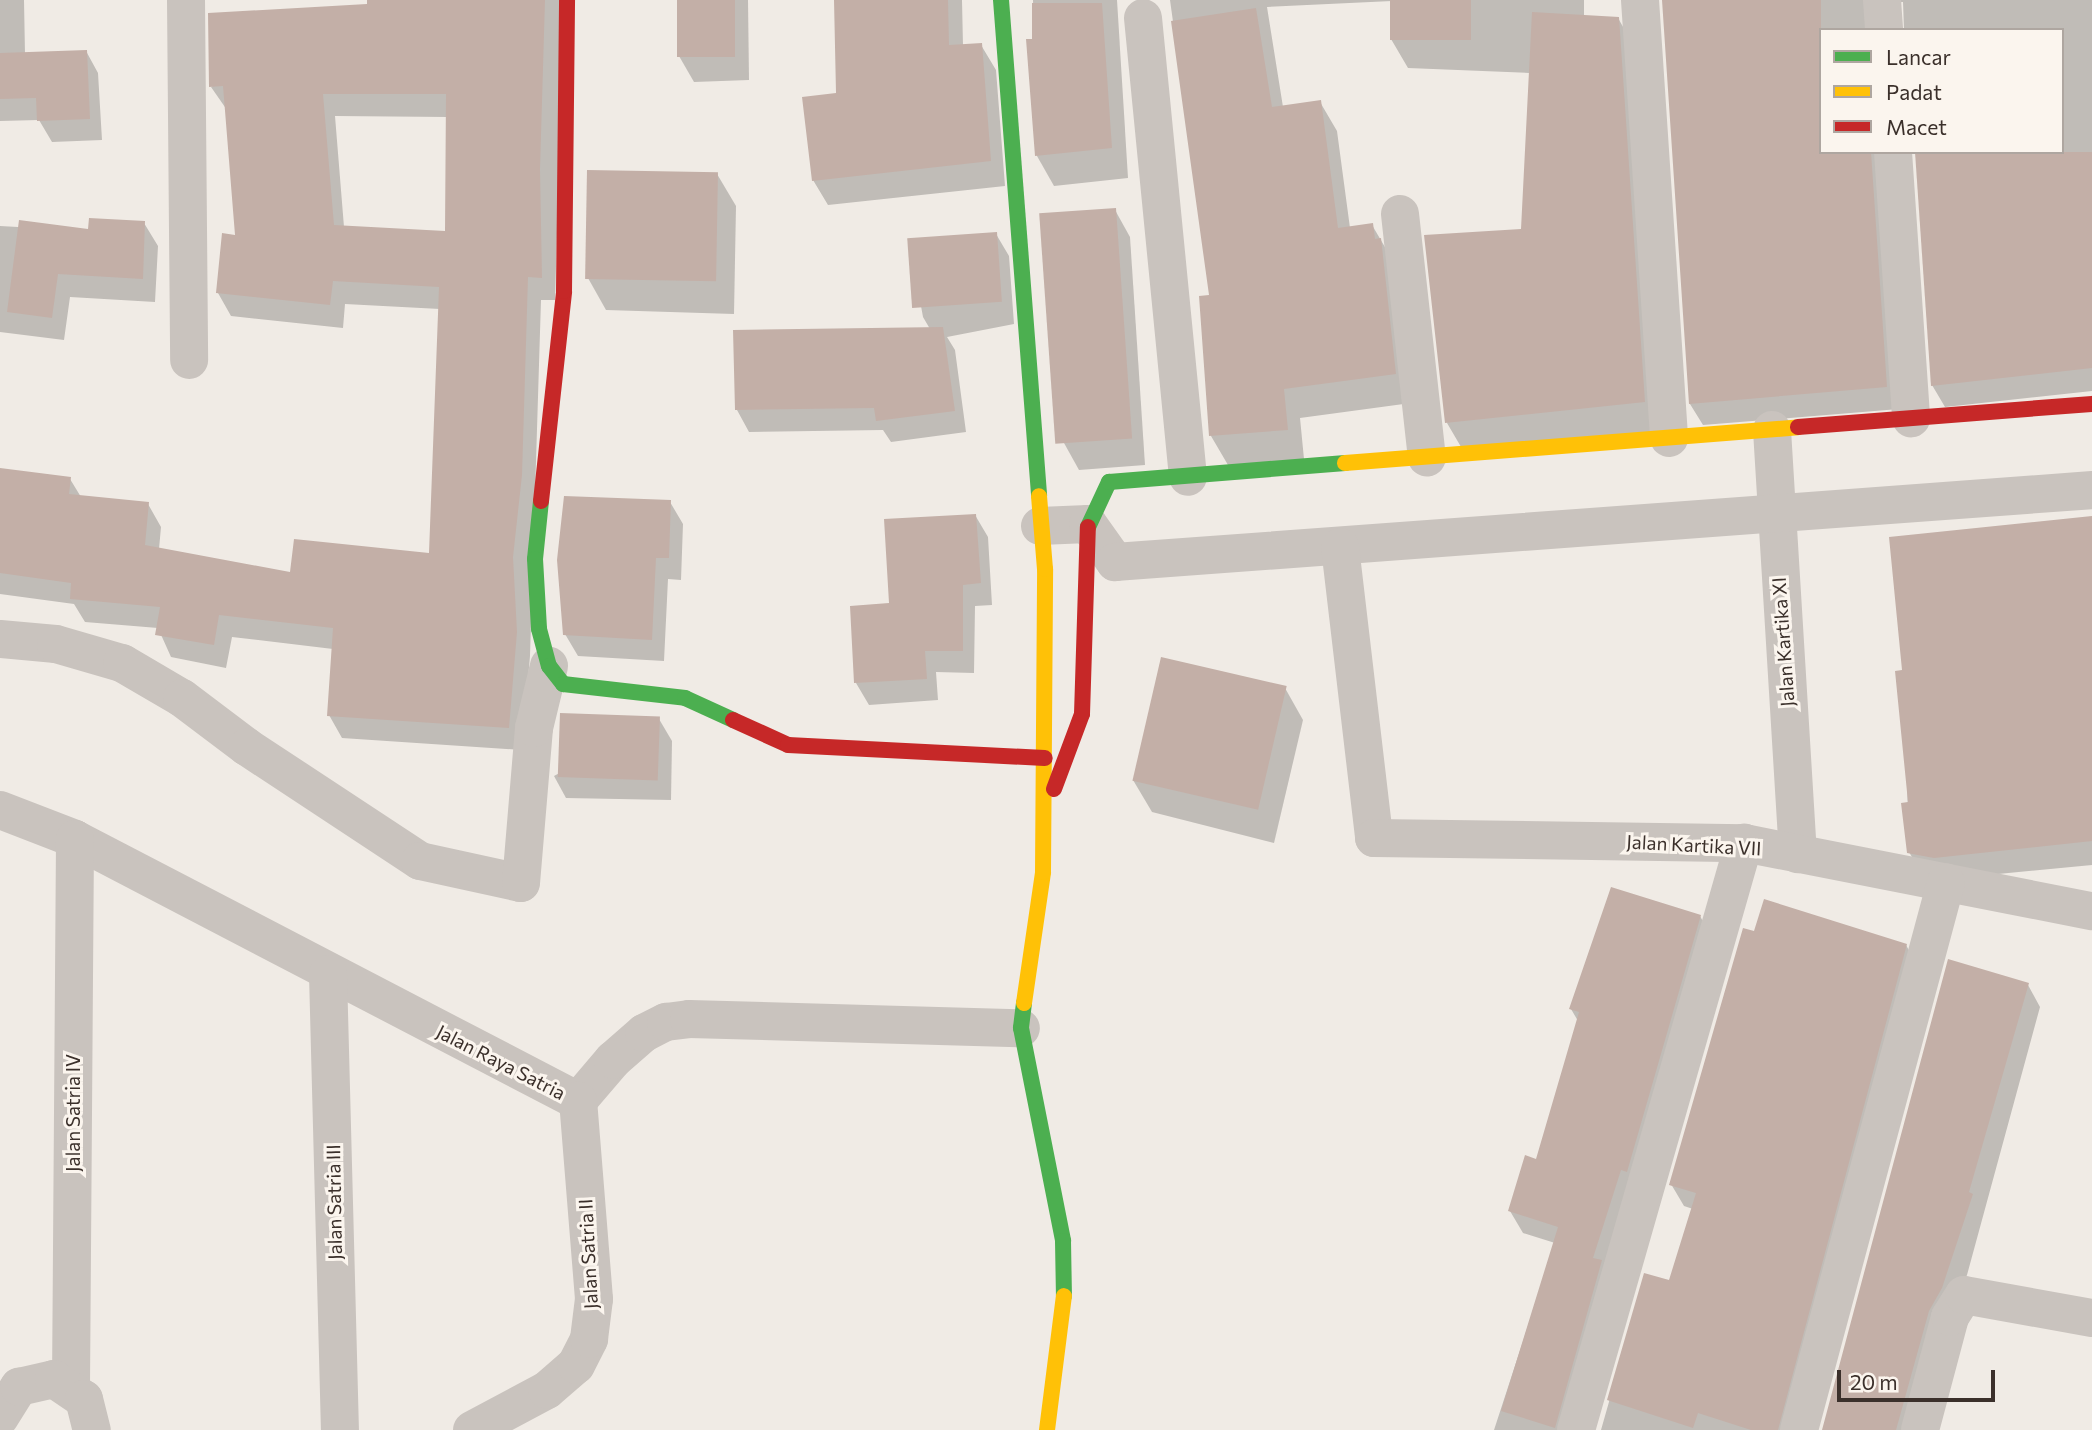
<!DOCTYPE html>
<style>
body{margin:0}
#map{position:relative;width:2092px;height:1430px;overflow:hidden;background:#f0ebe5;font-family:Commissioner,sans-serif}
div>[style]{position:absolute}
.shadow>*{inset:0;background:#0003}
.building>*{inset:0;background:#c3afa7;transform-origin:0 0}
.street>*{height:38px;margin:-19px;padding:0 19px;transform-origin:19px;border-radius:19px;background:#c9c3be}
.fast>*{height:16px;margin:-8px;padding:0 8px;transform-origin:8px;border-radius:8px;background:#4caf50}
.slow>*{height:16px;margin:-8px;padding:0 8px;transform-origin:8px;border-radius:8px;background:#ffc107}
.jam>*{height:16px;margin:-8px;padding:0 8px;transform-origin:8px;border-radius:8px;background:#c62828}
span{translate:-50% -50%;white-space:nowrap;text-align:center;line-height:1.15;-webkit-text-stroke:6px #fbf5ee;paint-order:stroke}
.street-label{font-size:19px;color:#3b302b}
.legend{position:absolute;left:1819px;top:28px;width:245px;height:126px;box-sizing:border-box;background:#fbf5ee;border:2px solid #aea6a0;margin:0;padding:9px 12px;list-style:none;font-size:21px;color:#3b302b}
.legend li{display:flex;align-items:center;gap:14px;height:35px}
.legend b{width:35px;border:2px solid #aea6a0}
.scale{position:absolute;left:1837px;top:1370px;width:158px;height:32px;box-sizing:border-box;border:4px solid #3b302b;border-top:0;padding-left:9px;font-size:21px;line-height:24px;white-space:nowrap;color:#3b302b;-webkit-text-stroke:5px #fbf5ee;paint-order:stroke}
</style>
<div id="map">
<div class="shadow">
<div style="clip-path:polygon(0 0,24px 0,25px 54px,86px 51px,98px 73px,102px 140px,52px 142px,39px 120px,0 121px)"></div>
<div style="clip-path:polygon(evenodd,368px 0,564px 0,555px 300px,541px 300px,530px 656px,522px 750px,342px 738px,329px 715px,333px 649px,232px 637px,226px 668px,171px 657px,158px 628px,85px 622px,74px 604px,0 594px,0 469px,70px 479px,81px 497px,148px 504px,161px 527px,159px 549px,291px 574px,430px 555px,440px 309px,345px 304px,343px 328px,231px 316px,218px 293px,237px 237px,227px 110px,211px 87px,368px 5px,368px 0,335px 116px,448px 117px,447px 233px,344px 227px,335px 116px)"></div>
<div style="clip-path:polygon(678px 0,748px 0,749px 80px,694px 82px,679px 56px)"></div>
<div style="clip-path:polygon(836px 0,962px 0,963px 46px,981px 45px,996px 70px,1005px 186px,828px 205px,813px 180px,838px 94px)"></div>
<div style="clip-path:polygon(1033px 0,1117px 0,1128px 178px,1054px 186px,1037px 156px)"></div>
<div style="clip-path:polygon(1170px 0,1584px 0,1584px 17px,1618px 18px,1635px 48px,1660px 431px,1464px 452px,1447px 423px,1522px 230px,1530px 73px,1408px 68px,1391px 39px,1392px 1px,1267px 7px,1283px 107px,1320px 102px,1337px 131px,1350px 228px,1372px 225px,1389px 254px,1411px 403px,1300px 418px,1304px 459px,1228px 465px,1211px 436px,1211px 297px)"></div>
<div style="clip-path:polygon(1664px 0,2092px 0,2092px 391px,1945px 407px,1932px 385px,1917px 154px,1907px 152px,2062px 152px,2062px 30px,1904px 30px,1903px 2px,1883px 3px,1873px 30px,1821px 30px,1821px 152px,1903px 152px,1899px 409px,1703px 425px,1690px 404px)"></div>
<div style="clip-path:polygon(717px 174px,736px 206px,734px 314px,606px 310px,588px 278px)"></div>
<div style="clip-path:polygon(1115px 210px,1130px 237px,1145px 465px,1079px 470px,1064px 443px)"></div>
<div style="clip-path:polygon(144px 223px,158px 246px,155px 302px,70px 297px,64px 340px,0 332px,0 226px,90px 231px)"></div>
<div style="clip-path:polygon(996px 234px,1009px 256px,1014px 324px,947px 337px,955px 350px,966px 432px,891px 442px,883px 430px,749px 432px,737px 410px,930px 329px,923px 317px,911px 251px)"></div>
<div style="clip-path:polygon(670px 502px,683px 524px,681px 580px,668px 579px,664px 661px,578px 656px,565px 634px)"></div>
<div style="clip-path:polygon(975px 515px,988px 537px,992px 605px,975px 606px,974px 673px,936px 672px,938px 700px,869px 705px,856px 683px,851px 607px,891px 605px)"></div>
<div style="clip-path:polygon(2092px 524px,2092px 865px,1947px 879px,1922px 874px,1909px 852px,1904px 672px)"></div>
<div style="clip-path:polygon(1285px 688px,1303px 720px,1274px 843px,1152px 812px,1133px 780px)"></div>
<div style="clip-path:polygon(659px 719px,672px 741px,671px 800px,566px 798px,554px 776px)"></div>
<div style="clip-path:polygon(1700px 916px,1712px 938px,1572px 1430px,1494px 1430px,1555px 1243px,1523px 1233px,1510px 1211px,1538px 1161px,1578px 1021px,1571px 1009px)"></div>
<div style="clip-path:polygon(1755px 933px,1906px 945px,1918px 967px,1794px 1430px,1601px 1430px,1645px 1275px,1670px 1283px,1693px 1209px,1684px 1206px,1671px 1184px)"></div>
<div style="clip-path:polygon(2028px 985px,2040px 1007px,1967px 1275px,1941px 1334px,1914px 1430px,1823px 1430px)"></div>
</div>
<div class="building">
<div style="clip-path:polygon(evenodd,367px 0,545px 0,540px 169px,542px 278px,528px 277px,522px 475px,513px 557px,517px 632px,509px 728px,327px 716px,333px 628px,219px 615px,214px 645px,155px 635px,160px 607px,70px 599px,71px 583px,0 573px,0 468px,71px 477px,69px 494px,149px 502px,145px 545px,290px 572px,294px 539px,429px 553px,439px 287px,333px 281px,330px 305px,216px 293px,222px 233px,235px 235px,223px 86px,209px 87px,208px 13px,367px 4px,367px 0,323px 94px,446px 94px,445px 231px,334px 225px,323px 94px)"></div>
<div style="left:677px;top:0;width:58px;height:57px"></div>
<div style="clip-path:polygon(834px 0,948px 0,949px 45px,982px 43px,991px 161px,812px 181px,802px 97px,836px 93px)"></div>
<div style="left:1390px;top:0;width:81px;height:40px"></div>
<div style="clip-path:polygon(1662px 0,1821px 0,1821px 152px,1871px 152px,1887px 387px,1689px 404px)"></div>
<div style="clip-path:polygon(1032px 3px,1102px 3px,1112px 148px,1035px 156px,1026px 39px,1032px 39px)"></div>
<div style="clip-path:polygon(1256px 8px,1272px 107px,1321px 100px,1338px 228px,1373px 223px,1375px 239px,1381px 238px,1396px 374px,1284px 389px,1288px 430px,1209px 436px,1199px 296px,1209px 295px,1171px 21px)"></div>
<div style="clip-path:polygon(1532px 12px,1619px 17px,1645px 402px,1445px 423px,1424px 235px,1521px 229px)"></div>
<div style="clip-path:polygon(87px 50px,90px 119px,37px 121px,36px 98px,0 99px,0 53px)"></div>
<div style="clip-path:polygon(1915px 152px,2092px 152px,2092px 368px,1931px 386px)"></div>
<div style="left:587px;top:170px;width:131px;height:109px;rotate:1deg"></div>
<div style="left:1116px;top:208px;width:231px;height:77px;rotate:86deg"></div>
<div style="clip-path:polygon(89px 218px,145px 221px,143px 279px,58px 274px,52px 318px,7px 312px,19px 220px,88px 229px)"></div>
<div style="left:997px;top:232px;width:70px;height:90px;rotate:86deg"></div>
<div style="clip-path:polygon(943px 327px,955px 411px,876px 421px,874px 408px,735px 410px,733px 330px)"></div>
<div style="clip-path:polygon(564px 496px,671px 500px,669px 558px,656px 558px,652px 640px,563px 635px,557px 560px)"></div>
<div style="clip-path:polygon(976px 514px,981px 583px,963px 585px,963px 651px,925px 651px,927px 679px,854px 683px,850px 606px,889px 603px,884px 519px)"></div>
<div style="clip-path:polygon(2092px 516px,2092px 841px,1934px 858px,1907px 853px,1901px 803px,1908px 802px,1895px 671px,1902px 670px,1889px 537px)"></div>
<div style="left:1161px;top:657px;width:129px;height:127px;rotate:13deg"></div>
<div style="left:560px;top:713px;width:100px;height:64px;rotate:2deg"></div>
<div style="clip-path:polygon(1611px 887px,1701px 915px,1627px 1172px,1621px 1170px,1593px 1258px,1602px 1260px,1555px 1428px,1501px 1411px,1558px 1227px,1508px 1211px,1525px 1155px,1536px 1159px,1579px 1012px,1569px 1009px)"></div>
<div style="clip-path:polygon(1764px 899px,1907px 944px,1778px 1430px,1751px 1430px,1698px 1413px,1693px 1428px,1607px 1400px,1644px 1273px,1669px 1280px,1696px 1193px,1669px 1185px,1743px 928px,1754px 931px)"></div>
<div style="clip-path:polygon(1948px 959px,2029px 983px,1969px 1192px,1973px 1194px,1942px 1288px,1929px 1311px,1896px 1430px,1822px 1430px)"></div>
</div>
<div class="street">
<div style="left:186px;top:0;width:360px;rotate:89.5deg"></div>
<div style="left:1640px;top:0;width:439px;rotate:86.2deg"></div>
<div style="left:1882px;top:0;width:30px;rotate:86deg"></div>
<div style="left:1143px;top:18px;width:461px;rotate:84.4deg"></div>
<div style="left:1893px;top:152px;width:267px;rotate:86.1deg"></div>
<div style="left:1400px;top:214px;width:245px;rotate:83.7deg"></div>
<div style="left:1772px;top:430px;width:425px;rotate:86.5deg"></div>
<div style="left:1040px;top:526px;width:48px;rotate:-2.4deg"></div>
<div style="left:1088px;top:524px;width:47px;rotate:54.6deg"></div>
<div style="left:1115px;top:562px;width:980px;rotate:-4.21deg"></div>
<div style="left:1340px;top:547px;width:293px;rotate:83.3deg"></div>
<div style="left:1374px;top:838px;width:370px;rotate:0.8deg"></div>
<div style="left:1744px;top:843px;width:355px;rotate:11.1deg"></div>
<div style="left:0;top:639px;width:56px;rotate:5.1deg"></div>
<div style="left:56px;top:644px;width:69px;rotate:16.1deg"></div>
<div style="left:122px;top:663px;width:69px;rotate:30.3deg"></div>
<div style="left:182px;top:698px;width:81px;rotate:37deg"></div>
<div style="left:247px;top:747px;width:207px;rotate:33.4deg"></div>
<div style="left:420px;top:861px;width:103px;rotate:12.3deg"></div>
<div style="left:521px;top:883px;width:156px;rotate:-85.2deg"></div>
<div style="left:534px;top:728px;width:64px;rotate:-76.4deg"></div>
<div style="left:0;top:810px;width:80px;rotate:21.1deg"></div>
<div style="left:75px;top:839px;width:567px;rotate:27.51deg"></div>
<div style="left:578px;top:1101px;width:54px;rotate:-49.5deg"></div>
<div style="left:613px;top:1060px;width:41px;rotate:-41.1deg"></div>
<div style="left:644px;top:1033px;width:25px;rotate:-27deg"></div>
<div style="left:666px;top:1022px;width:23px;rotate:-7deg"></div>
<div style="left:689px;top:1019px;width:332px;rotate:1.6deg"></div>
<div style="left:328px;top:974px;width:456px;rotate:88.5deg"></div>
<div style="left:71px;top:1386px;width:547px;rotate:-89.58deg"></div>
<div style="left:0;top:1417px;width:36px;rotate:-58deg"></div>
<div style="left:19px;top:1387px;width:36px;rotate:-13deg"></div>
<div style="left:54px;top:1379px;width:36px;rotate:34deg"></div>
<div style="left:84px;top:1399px;width:32px;rotate:76deg"></div>
<div style="left:472px;top:1430px;width:85px;rotate:-28.1deg"></div>
<div style="left:547px;top:1390px;width:38px;rotate:-41deg"></div>
<div style="left:576px;top:1365px;width:29px;rotate:-63deg"></div>
<div style="left:589px;top:1339px;width:40px;rotate:-82.9deg"></div>
<div style="left:594px;top:1299px;width:199px;rotate:-94.6deg"></div>
<div style="left:1576px;top:1430px;width:611px;rotate:-74.03deg"></div>
<div style="left:1799px;top:1430px;width:567px;rotate:-74.98deg"></div>
<div style="left:1920px;top:1430px;width:117px;rotate:-75.1deg"></div>
<div style="left:1950px;top:1317px;width:26px;rotate:-58deg"></div>
<div style="left:1964px;top:1295px;width:130px;rotate:10.2deg"></div>
</div>
<div class="fast">
<div style="left:1001px;top:0;width:497px;rotate:85.6deg"></div>
<div style="left:541px;top:501px;width:58px;rotate:95.9deg"></div>
<div style="left:535px;top:559px;width:70px;rotate:86.7deg"></div>
<div style="left:539px;top:629px;width:38px;rotate:75deg"></div>
<div style="left:549px;top:666px;width:23px;rotate:52deg"></div>
<div style="left:563px;top:684px;width:123px;rotate:6.5deg"></div>
<div style="left:685px;top:698px;width:53px;rotate:24.6deg"></div>
<div style="left:1088px;top:527px;width:50px;rotate:-65deg"></div>
<div style="left:1109px;top:482px;width:237px;rotate:-4.6deg"></div>
<div style="left:1024px;top:1003px;width:25px;rotate:97deg"></div>
<div style="left:1021px;top:1028px;width:217px;rotate:78.8deg"></div>
<div style="left:1063px;top:1241px;width:55px;rotate:89deg"></div>
</div>
<div class="slow">
<div style="left:1345px;top:463px;width:454px;rotate:-4.5deg"></div>
<div style="left:1024px;top:1003px;width:132px;rotate:-81.7deg"></div>
<div style="left:1043px;top:872px;width:303px;rotate:-89.6deg"></div>
<div style="left:1045px;top:569px;width:73px;rotate:-94.7deg"></div>
<div style="left:1047px;top:1430px;width:135px;rotate:-82.8deg"></div>
</div>
<div class="jam">
<div style="left:1798px;top:427px;width:295px;rotate:-4.5deg"></div>
<div style="left:541px;top:501px;width:211px;rotate:-83.7deg"></div>
<div style="left:564px;top:291px;width:291px;rotate:-89.4deg"></div>
<div style="left:733px;top:720px;width:60px;rotate:24.4deg"></div>
<div style="left:788px;top:745px;width:257px;rotate:2.9deg"></div>
<div style="left:1054px;top:789px;width:80px;rotate:-69.5deg"></div>
<div style="left:1082px;top:714px;width:187px;rotate:-88.2deg"></div>
</div>
<div class="street-label">
<span style="left:1783px;top:642px;rotate:-94deg">Jalan Kartika XI</span>
<span style="left:1694px;top:845px;rotate:3deg">Jalan Kartika VII</span>
<span style="left:501px;top:1062px;rotate:27deg">Jalan Raya Satria</span>
<span style="left:73px;top:1113px;rotate:-90deg">Jalan Satria IV</span>
<span style="left:334px;top:1202px;rotate:-91deg">Jalan Satria III</span>
<span style="left:588px;top:1254px;rotate:-93deg">Jalan Satria II</span>
</div>
<ul class="legend">
<li><b style="height:9px;background:#4caf50"></b>Lancar</li>
<li><b style="height:9px;background:#ffc107"></b>Padat</li>
<li><b style="height:9px;background:#c62828"></b>Macet</li>
</ul>
<div class="scale">20 m</div>
</div>
